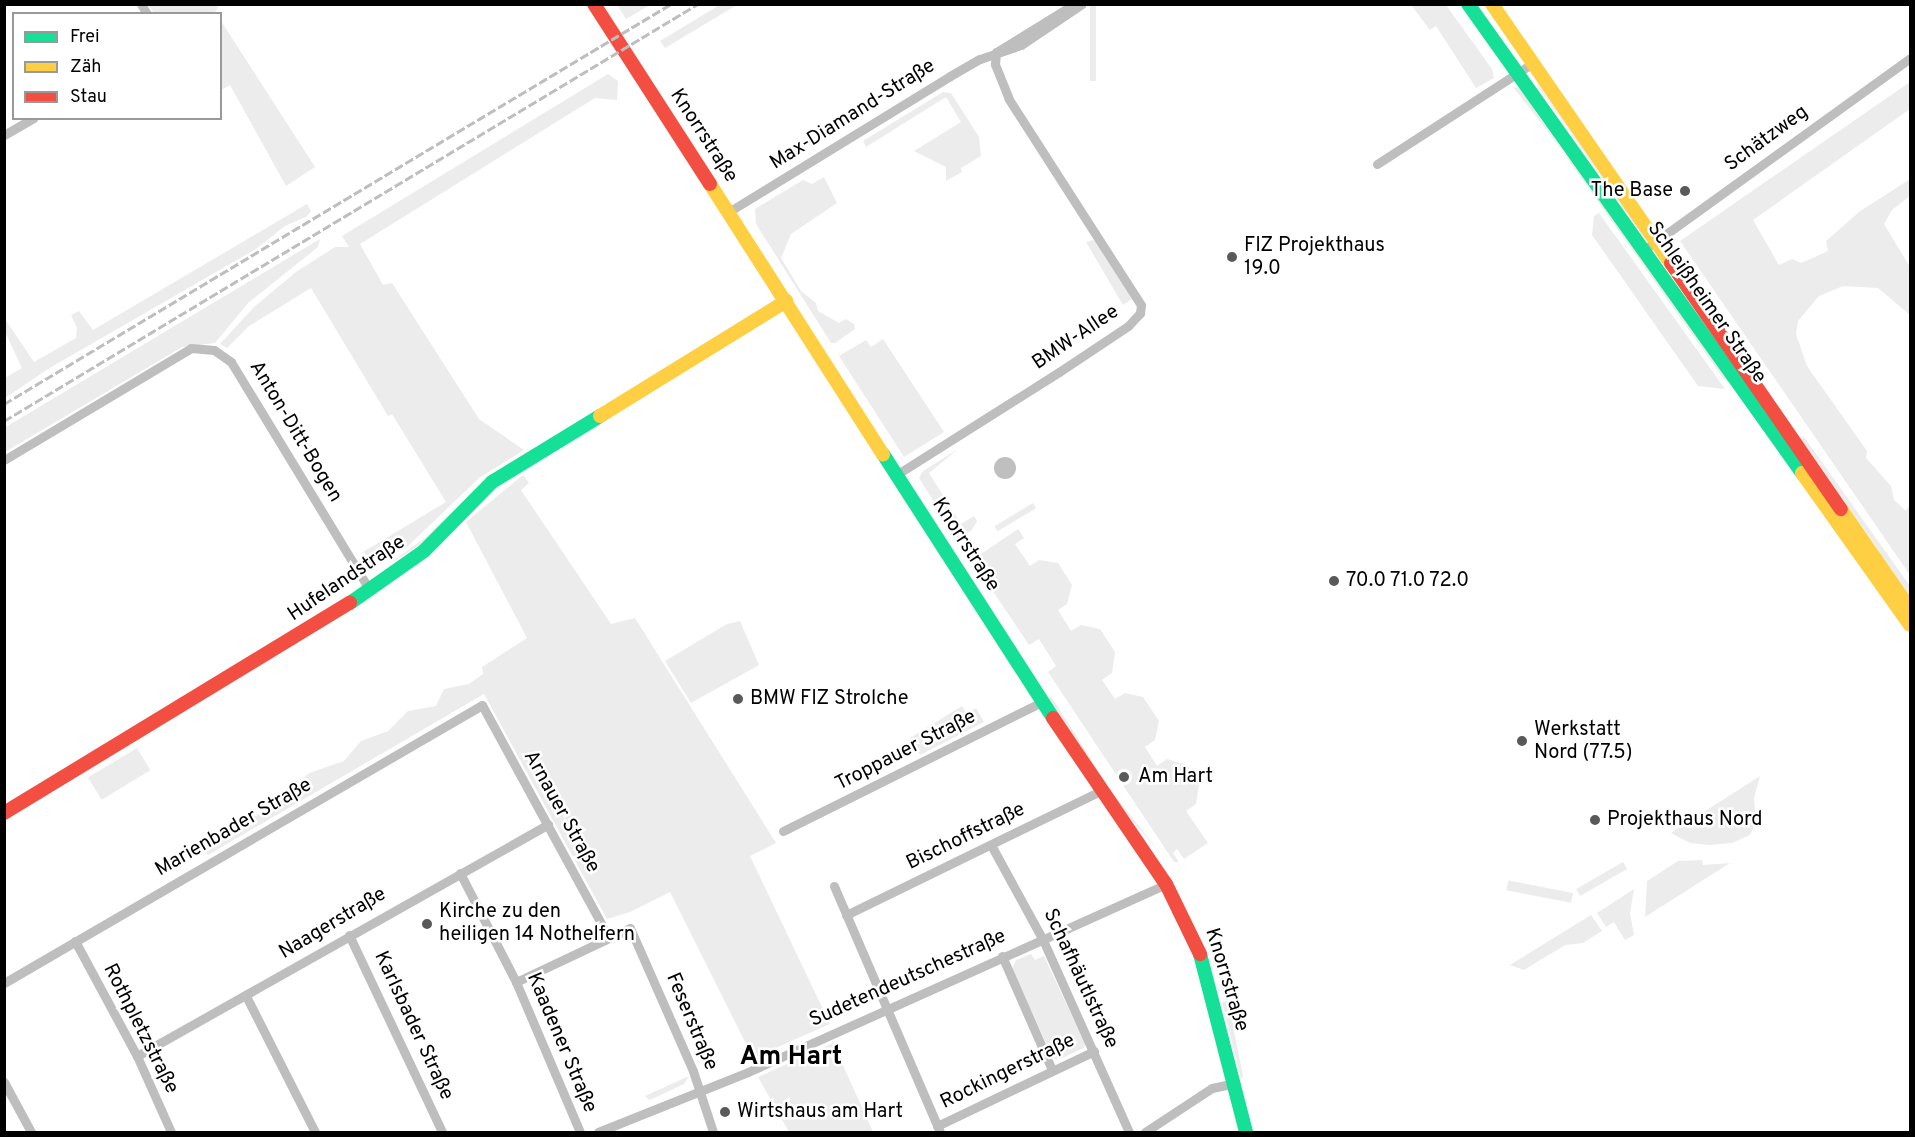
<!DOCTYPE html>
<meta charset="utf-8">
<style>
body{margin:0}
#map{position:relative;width:1915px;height:1137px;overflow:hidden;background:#fff;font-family:Overpass,sans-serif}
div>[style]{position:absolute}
.green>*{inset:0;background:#ececec;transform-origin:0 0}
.water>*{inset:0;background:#bfbfbf}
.round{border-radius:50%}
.street>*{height:9px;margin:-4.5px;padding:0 4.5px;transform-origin:4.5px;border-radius:4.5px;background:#bebebe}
.fast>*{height:14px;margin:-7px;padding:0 7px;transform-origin:7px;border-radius:7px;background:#16e098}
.slow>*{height:14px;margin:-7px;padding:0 7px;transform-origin:7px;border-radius:7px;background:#ffcf43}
.jam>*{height:14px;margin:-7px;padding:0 7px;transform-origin:7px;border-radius:7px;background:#f24e42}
.rail>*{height:3px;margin-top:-1.5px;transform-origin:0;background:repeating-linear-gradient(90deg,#bebebe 0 9px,transparent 0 12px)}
.dots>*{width:16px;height:16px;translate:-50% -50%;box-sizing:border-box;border:3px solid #fff;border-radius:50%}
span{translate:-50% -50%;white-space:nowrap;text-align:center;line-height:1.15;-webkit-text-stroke:5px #fff;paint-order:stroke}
.street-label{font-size:20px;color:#000}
.poi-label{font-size:20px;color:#000}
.right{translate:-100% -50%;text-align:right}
.left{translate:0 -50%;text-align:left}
.district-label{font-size:26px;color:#000;font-weight:700}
.frame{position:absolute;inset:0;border:6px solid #000;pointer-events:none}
.legend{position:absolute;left:12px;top:12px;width:210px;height:108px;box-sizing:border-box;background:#fff;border:2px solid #999;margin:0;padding:8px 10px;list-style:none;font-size:18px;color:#000}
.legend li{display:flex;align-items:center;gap:12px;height:30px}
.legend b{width:30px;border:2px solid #999}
</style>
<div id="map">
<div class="green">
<div style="clip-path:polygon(721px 4px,737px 5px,665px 48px,660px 41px)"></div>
<div style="clip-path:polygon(148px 5px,216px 5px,218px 8px,214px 13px,154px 13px)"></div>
<div style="clip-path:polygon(617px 5px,650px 5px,626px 19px)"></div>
<div style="left:1090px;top:5px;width:6px;height:76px"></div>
<div style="clip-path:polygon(1411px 5px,1446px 5px,1492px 69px,1494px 78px,1476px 88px,1436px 26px,1430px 30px)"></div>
<div style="clip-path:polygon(221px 21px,315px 167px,286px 186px,230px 85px,221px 90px)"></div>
<div style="clip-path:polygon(608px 74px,618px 81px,617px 100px,595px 98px,360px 244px,383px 285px,392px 283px,479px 419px,524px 450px,479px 478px,408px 546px,382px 561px,372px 560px,363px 552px,446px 502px,392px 414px,388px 416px,311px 288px,249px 326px,227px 348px,220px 344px,254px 307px,296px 272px,335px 247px,349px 247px,342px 236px)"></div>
<div style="clip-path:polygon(1910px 82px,1910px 109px,1753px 220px,1779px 265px,1792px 259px,1801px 263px,1828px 251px,1826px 241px,1859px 212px,1910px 179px,1910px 196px,1892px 210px,1884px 224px,1910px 267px,1910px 315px,1878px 288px,1843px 286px,1819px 296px,1798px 321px,1796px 334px,1807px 366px,1867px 451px,1866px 458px,1891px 486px,1894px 500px,1906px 511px,1910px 504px,1910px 575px,1680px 241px)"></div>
<div style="clip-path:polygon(1538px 84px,1643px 230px,1640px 232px,1537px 85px)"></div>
<div style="clip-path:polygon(1513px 87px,1520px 88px,1561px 150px,1542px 124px)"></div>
<div style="clip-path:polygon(943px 92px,951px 93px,979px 137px,981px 156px,961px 168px,962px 172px,946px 181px,946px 167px,914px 151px,961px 122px,946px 97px,866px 147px,863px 141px)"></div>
<div style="clip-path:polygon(1567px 158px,1570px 158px,1731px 384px,1723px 378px)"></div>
<div style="clip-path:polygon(824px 177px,837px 203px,791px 234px,781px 258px,801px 291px,816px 303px,818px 311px,839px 323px,846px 319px,854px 324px,855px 329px,835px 343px,831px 343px,756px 224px,755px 209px,803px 180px,812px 184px)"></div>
<div style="clip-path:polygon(307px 204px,311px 211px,306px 217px,285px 226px,256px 249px,48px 369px,5px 398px,5px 378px,22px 368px,5px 332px,5px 319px,34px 362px,76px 338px,77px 328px,71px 315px,79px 311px,93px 330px)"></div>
<div style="clip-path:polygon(1599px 213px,1725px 389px,1698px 386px,1592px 235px,1594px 216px)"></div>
<div style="clip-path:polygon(320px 239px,318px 247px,248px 303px,215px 343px,182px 347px,5px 452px,4px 428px)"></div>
<div style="clip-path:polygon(1094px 240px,1132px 299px,1123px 305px,1086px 242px)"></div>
<div style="clip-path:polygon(883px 339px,944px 432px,904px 457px,839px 356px,866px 340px,871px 347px)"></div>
<div style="clip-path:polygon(1804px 437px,1910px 586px,1910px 605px,1875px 545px,1801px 439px)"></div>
<div style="clip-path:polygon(958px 449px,929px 473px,961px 524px,974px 516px,977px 521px,972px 530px,957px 539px,919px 478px,923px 471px)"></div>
<div style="clip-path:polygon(523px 475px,529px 483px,521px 490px,611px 624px,635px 618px,776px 843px,750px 856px,830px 1024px,753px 1058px,670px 892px,630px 912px,607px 919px,484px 694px,208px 855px,202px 845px,276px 804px,309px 773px,344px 761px,361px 741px,388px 731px,408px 711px,436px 706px,444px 689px,469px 684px,483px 674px,482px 667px,527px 638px,466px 522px)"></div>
<div style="clip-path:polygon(482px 481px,421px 544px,385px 567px,426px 537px)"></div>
<div style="left:1033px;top:503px;width:6px;height:45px;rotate:59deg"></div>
<div style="clip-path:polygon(1018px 529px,1024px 538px,1015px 544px,1030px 566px,1039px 560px,1058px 563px,1072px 585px,1067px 604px,1058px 610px,1071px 631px,1081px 625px,1100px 629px,1115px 652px,1112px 673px,1102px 680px,1115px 699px,1125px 693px,1143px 697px,1159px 721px,1155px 740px,1145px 747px,1157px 766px,1167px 759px,1187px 765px,1199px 784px,1196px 804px,1186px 811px,1208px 843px,1184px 859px,1177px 849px,1173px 853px,1179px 862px,1174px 862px,1048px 672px,1056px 666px,1039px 639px,1029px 645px,972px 560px)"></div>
<div style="clip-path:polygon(740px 621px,759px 665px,691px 703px,665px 661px,727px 624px)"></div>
<div style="clip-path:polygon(1051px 696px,1110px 789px,1160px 853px,1110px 795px,1048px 699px)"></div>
<div style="clip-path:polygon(962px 706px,967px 714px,976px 708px,984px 722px,920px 755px,910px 738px)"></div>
<div style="left:137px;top:748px;width:26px;height:57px;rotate:59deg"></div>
<div style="clip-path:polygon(1760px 776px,1754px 798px,1756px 822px,1750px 835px,1732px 843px,1710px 845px,1690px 843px,1671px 833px)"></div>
<div style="clip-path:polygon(1702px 860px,1703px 865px,1730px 863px,1645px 917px,1647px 881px,1678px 861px)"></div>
<div style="left:1623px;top:862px;width:8px;height:54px;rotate:60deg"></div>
<div style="clip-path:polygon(1634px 889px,1630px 913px,1634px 935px,1625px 940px,1614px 922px,1606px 927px,1597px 913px)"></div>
<div style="left:1573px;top:893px;width:10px;height:66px;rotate:101deg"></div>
<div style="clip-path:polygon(1591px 915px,1602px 931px,1583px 943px,1565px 945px,1524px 970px,1510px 965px)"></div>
<div style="clip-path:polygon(1031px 954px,1035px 960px,1044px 956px,1085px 1044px,1084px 1048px,1058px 1060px,1053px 1058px,1012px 969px,1016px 960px)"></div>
<div style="clip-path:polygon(1228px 1001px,1243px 1076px,1241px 1079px,1222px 1002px)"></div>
<div style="clip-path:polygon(833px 1043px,873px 1132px,789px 1132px,758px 1077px)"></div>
<div style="clip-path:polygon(689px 1076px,684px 1084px,650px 1100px,645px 1096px)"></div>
</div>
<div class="water">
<div class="round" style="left:994px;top:457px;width:22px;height:22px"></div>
</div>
<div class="street">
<div style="left:141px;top:4px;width:12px;rotate:59deg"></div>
<div style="left:998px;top:51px;width:89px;rotate:-31.7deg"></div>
<div style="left:4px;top:135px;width:34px;rotate:-30deg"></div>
<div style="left:1377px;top:164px;width:186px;rotate:-32.9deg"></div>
<div style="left:730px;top:211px;width:258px;rotate:-31.5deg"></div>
<div style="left:950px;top:76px;width:34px;rotate:-30deg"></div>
<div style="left:980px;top:59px;width:43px;rotate:-18.9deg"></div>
<div style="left:1021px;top:45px;width:73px;rotate:-33.9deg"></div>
<div style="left:1644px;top:250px;width:328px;rotate:-35.8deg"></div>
<div style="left:4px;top:460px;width:218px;rotate:-30.9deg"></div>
<div style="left:191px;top:348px;width:23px;rotate:5deg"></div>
<div style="left:214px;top:350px;width:21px;rotate:35deg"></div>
<div style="left:231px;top:362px;width:268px;rotate:58.7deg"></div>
<div style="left:896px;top:475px;width:193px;rotate:-32.3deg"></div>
<div style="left:1059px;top:372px;width:83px;rotate:-33.7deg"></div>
<div style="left:1128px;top:326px;width:18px;rotate:-47deg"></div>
<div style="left:1140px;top:313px;width:8px;rotate:-83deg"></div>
<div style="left:1141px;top:305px;width:245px;rotate:-122.7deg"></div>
<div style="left:1009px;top:99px;width:38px;rotate:-112deg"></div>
<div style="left:995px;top:64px;width:12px;rotate:-85deg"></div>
<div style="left:783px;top:831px;width:292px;rotate:-26.5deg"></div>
<div style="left:991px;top:845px;width:108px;rotate:61.3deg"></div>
<div style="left:1043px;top:940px;width:210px;rotate:65.9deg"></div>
<div style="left:460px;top:873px;width:123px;rotate:62.8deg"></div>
<div style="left:516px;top:982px;width:163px;rotate:66.9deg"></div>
<div style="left:834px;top:886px;width:268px;rotate:66.7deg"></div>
<div style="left:846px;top:915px;width:283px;rotate:-26deg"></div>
<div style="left:349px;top:935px;width:218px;rotate:64.7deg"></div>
<div style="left:75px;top:941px;width:131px;rotate:61.7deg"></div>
<div style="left:137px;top:1056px;width:83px;rotate:65.9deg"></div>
<div style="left:1002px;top:956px;width:124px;rotate:66.3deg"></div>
<div style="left:516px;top:982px;width:126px;rotate:-25.3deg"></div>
<div style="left:630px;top:928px;width:156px;rotate:66.2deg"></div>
<div style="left:693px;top:1071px;width:64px;rotate:71.8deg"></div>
<div style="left:4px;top:983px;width:553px;rotate:-30.18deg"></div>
<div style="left:482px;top:705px;width:265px;rotate:61.4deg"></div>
<div style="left:246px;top:996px;width:153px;rotate:63.1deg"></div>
<div style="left:137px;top:1056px;width:472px;rotate:-29.4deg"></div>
<div style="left:4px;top:1082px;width:57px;rotate:61.6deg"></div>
<div style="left:937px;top:1126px;width:174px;rotate:-25.5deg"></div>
<div style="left:598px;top:1132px;width:162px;rotate:-21.8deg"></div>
<div style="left:748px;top:1072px;width:458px;rotate:-24.2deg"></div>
<div style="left:1145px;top:1132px;width:80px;rotate:-33.3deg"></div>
<div style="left:1212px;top:1088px;width:24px;rotate:-12deg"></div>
</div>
<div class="fast">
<div style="left:1468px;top:4px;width:576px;rotate:54.54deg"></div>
<div style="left:883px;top:454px;width:314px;rotate:57.2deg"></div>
<div style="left:350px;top:603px;width:90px;rotate:-35.1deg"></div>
<div style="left:424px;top:551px;width:97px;rotate:-45.4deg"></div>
<div style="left:492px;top:482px;width:127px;rotate:-31.4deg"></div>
<div style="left:1200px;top:954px;width:184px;rotate:75.5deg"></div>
</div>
<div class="slow">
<div style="left:1492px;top:4px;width:315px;rotate:55.4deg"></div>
<div style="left:710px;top:184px;width:321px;rotate:57.4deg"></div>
<div style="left:600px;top:416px;width:219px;rotate:-31.7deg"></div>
<div style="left:1802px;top:473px;width:186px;rotate:54.6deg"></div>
<div style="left:1841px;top:509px;width:121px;rotate:55.4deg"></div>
</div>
<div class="jam">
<div style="left:594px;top:4px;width:214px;rotate:57.2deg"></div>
<div style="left:1671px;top:263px;width:299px;rotate:55.4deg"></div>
<div style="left:1053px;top:718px;width:201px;rotate:55.8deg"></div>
<div style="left:1166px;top:884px;width:78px;rotate:64.1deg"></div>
<div style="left:4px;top:813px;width:405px;rotate:-31.3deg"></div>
</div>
<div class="rail">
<div style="left:4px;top:404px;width:778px;rotate:-30.95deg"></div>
<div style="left:4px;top:421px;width:810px;rotate:-31deg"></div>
</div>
<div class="dots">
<div style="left:1685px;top:191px;background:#595959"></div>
<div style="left:1232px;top:257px;background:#595959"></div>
<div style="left:1334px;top:581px;background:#595959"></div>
<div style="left:738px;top:699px;background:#595959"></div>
<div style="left:1522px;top:741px;background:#595959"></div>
<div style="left:1124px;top:777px;background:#595959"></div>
<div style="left:1595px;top:820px;background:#595959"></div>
<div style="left:427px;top:924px;background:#595959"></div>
<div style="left:725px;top:1112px;background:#595959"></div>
</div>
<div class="street-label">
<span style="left:853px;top:115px;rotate:-32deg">Max-Diamand-Straße</span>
<span style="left:703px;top:136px;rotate:57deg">Knorrstraße</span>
<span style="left:1767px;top:139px;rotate:-36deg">Schätzweg</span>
<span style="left:1706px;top:303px;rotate:55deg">Schleißheimer Straße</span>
<span style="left:1076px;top:338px;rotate:-34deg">BMW-Allee</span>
<span style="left:295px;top:432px;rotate:59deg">Anton-Ditt-Bogen</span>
<span style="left:965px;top:545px;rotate:57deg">Knorrstraße</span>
<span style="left:347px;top:579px;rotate:-34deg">Hufelandstraße</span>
<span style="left:906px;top:751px;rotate:-27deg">Troppauer Straße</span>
<span style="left:561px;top:812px;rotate:61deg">Arnauer Straße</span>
<span style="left:234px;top:828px;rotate:-30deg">Marienbader Straße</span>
<span style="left:966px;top:837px;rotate:-26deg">Bischoffstraße</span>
<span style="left:333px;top:924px;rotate:-31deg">Naagerstraße</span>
<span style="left:908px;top:979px;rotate:-24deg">Sudetendeutschestraße</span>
<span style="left:1080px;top:979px;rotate:65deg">Schafhäutlstraße</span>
<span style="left:1226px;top:980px;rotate:73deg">Knorrstraße</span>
<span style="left:691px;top:1022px;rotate:67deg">Feserstraße</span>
<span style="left:413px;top:1026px;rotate:65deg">Karlsbader Straße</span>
<span style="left:140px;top:1029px;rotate:63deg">Rothpletzstraße</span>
<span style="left:561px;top:1043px;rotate:67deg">Kaadener Straße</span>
<span style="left:1008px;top:1072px;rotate:-26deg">Rockingerstraße</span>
</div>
<div class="poi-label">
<span class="right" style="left:1673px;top:191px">The Base</span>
<span class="left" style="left:1244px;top:258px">FIZ Projekthaus<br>19.0</span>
<span class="left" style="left:1346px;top:581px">70.0 71.0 72.0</span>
<span class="left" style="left:750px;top:699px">BMW FIZ Strolche</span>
<span class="left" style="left:1534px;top:742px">Werkstatt<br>Nord (77.5)</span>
<span class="left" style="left:1138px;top:777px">Am Hart</span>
<span class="left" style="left:1607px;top:820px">Projekthaus Nord</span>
<span class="left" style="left:439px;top:924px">Kirche zu den<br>heiligen 14 Nothelfern</span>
<span class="left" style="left:737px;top:1112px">Wirtshaus am Hart</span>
</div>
<div class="district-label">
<span style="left:791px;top:1058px">Am Hart</span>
</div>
<div class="frame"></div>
<ul class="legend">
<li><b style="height:8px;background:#16e098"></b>Frei</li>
<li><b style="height:8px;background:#ffcf43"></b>Zäh</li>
<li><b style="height:8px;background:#f24e42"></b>Stau</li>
</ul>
</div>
